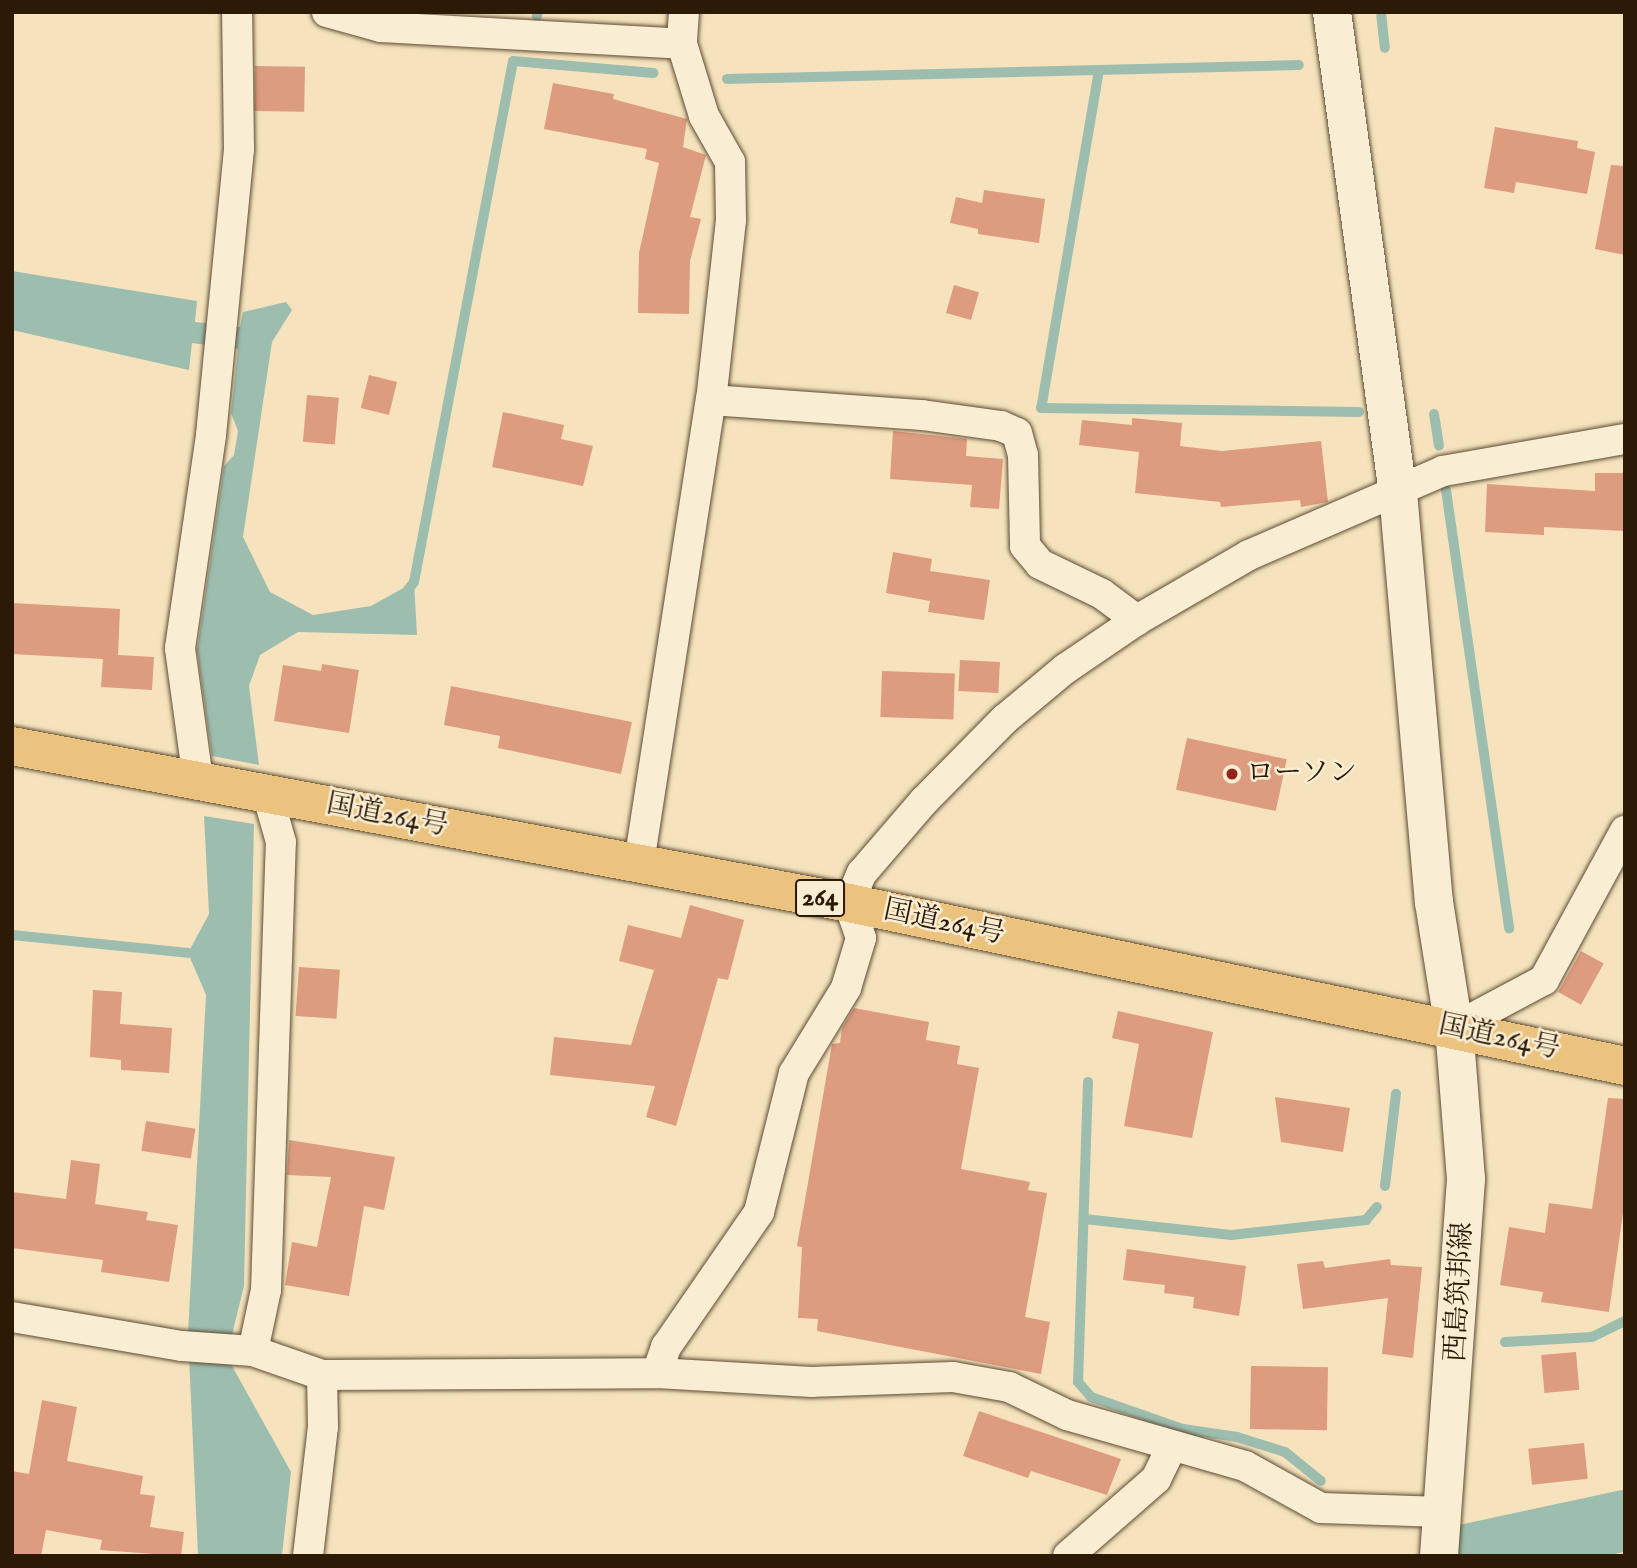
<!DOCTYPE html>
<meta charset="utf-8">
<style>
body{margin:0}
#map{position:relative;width:1637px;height:1568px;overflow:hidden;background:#f6e3bd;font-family:"IM FELL English","Noto Serif JP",serif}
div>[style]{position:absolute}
.water>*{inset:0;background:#9dbeaf}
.stream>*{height:10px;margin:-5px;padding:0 5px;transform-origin:5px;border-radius:5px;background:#9dbeaf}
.river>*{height:61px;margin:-30.5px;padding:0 30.5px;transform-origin:30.5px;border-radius:30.5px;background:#9dbeaf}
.building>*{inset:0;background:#dd9b7f;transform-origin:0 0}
.roads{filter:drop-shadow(0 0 2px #5e4c34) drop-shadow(0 0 2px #5e4c34)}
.minor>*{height:30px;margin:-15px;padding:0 15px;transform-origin:15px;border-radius:15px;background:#f9edd4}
.tertiary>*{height:38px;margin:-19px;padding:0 19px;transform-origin:19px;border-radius:19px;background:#f9edd4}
.secondary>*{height:38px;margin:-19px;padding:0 19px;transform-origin:19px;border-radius:19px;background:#f9edd4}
.trunk>*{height:38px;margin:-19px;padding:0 19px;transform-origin:19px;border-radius:19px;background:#ebc27e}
.dots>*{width:19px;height:19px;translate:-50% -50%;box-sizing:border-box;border:4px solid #f9edd4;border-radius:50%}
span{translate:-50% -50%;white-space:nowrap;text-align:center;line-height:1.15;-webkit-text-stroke:5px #f9edd4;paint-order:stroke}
.shield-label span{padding:2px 5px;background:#f9edd4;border:2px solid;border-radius:5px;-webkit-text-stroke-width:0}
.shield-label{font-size:26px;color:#2c1906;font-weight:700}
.poi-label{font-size:28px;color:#2c1906}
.left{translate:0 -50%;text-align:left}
.street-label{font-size:28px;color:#2c1906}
.frame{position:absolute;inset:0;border:14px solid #2c1906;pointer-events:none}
</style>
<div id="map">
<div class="water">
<div style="clip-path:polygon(12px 271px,197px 301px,195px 322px,240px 327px,243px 312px,286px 302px,292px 310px,272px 342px,243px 537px,270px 592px,313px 615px,371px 606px,414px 582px,417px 635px,298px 632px,260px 655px,249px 686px,259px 765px,212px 756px,197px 651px,224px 466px,234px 455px,238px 431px,231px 413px,238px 349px,192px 343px,189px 370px,12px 330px)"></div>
<div style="clip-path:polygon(204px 816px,254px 824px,244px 1286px,231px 1339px,232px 1366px,291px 1472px,282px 1556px,198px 1556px,188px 1333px,206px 995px,188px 953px,209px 914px)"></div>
</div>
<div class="stream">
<div style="left:1381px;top:12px;width:36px;rotate:84deg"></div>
<div style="left:537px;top:16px;width:4px;rotate:-90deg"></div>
<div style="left:1099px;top:70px;width:343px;rotate:99.7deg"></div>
<div style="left:1041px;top:408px;width:318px;rotate:0.7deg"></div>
<div style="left:727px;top:79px;width:572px;rotate:-1.4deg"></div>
<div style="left:1434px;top:414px;width:32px;rotate:81deg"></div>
<div style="left:1446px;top:490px;width:443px;rotate:81.8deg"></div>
<div style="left:407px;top:591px;width:11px;rotate:-52deg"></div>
<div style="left:414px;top:582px;width:530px;rotate:-79.24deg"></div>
<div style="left:513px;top:61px;width:141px;rotate:4.9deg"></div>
<div style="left:12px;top:935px;width:177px;rotate:5.8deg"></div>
<div style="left:1088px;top:1082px;width:300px;rotate:91.9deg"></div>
<div style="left:1078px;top:1382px;width:20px;rotate:49deg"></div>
<div style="left:1091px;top:1397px;width:97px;rotate:19.2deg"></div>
<div style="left:1183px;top:1429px;width:55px;rotate:8.4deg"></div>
<div style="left:1237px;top:1437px;width:50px;rotate:17.4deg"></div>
<div style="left:1285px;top:1452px;width:46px;rotate:38.9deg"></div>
<div style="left:1385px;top:1186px;width:93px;rotate:-83.2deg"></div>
<div style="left:1084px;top:1219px;width:148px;rotate:6.2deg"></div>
<div style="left:1231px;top:1235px;width:136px;rotate:-6.3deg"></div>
<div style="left:1366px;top:1220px;width:17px;rotate:-50deg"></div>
<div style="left:1505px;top:1342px;width:87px;rotate:-3.3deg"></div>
<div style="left:1592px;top:1337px;width:37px;rotate:-26deg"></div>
</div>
<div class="river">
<div style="left:1457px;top:1556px;width:172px;rotate:-12.1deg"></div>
</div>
<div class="building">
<div style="left:255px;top:66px;width:50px;height:45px;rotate:1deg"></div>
<div style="clip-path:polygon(553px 83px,614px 94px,613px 99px,687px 119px,683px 147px,706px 155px,690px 217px,701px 219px,690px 261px,689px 314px,638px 313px,639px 253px,659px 163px,645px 159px,647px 149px,544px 129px)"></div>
<div style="clip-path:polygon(1495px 127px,1578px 141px,1577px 148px,1595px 152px,1587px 194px,1516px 182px,1514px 193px,1484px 188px)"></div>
<div style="clip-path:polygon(1611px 165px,1625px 166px,1625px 255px,1595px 249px)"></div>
<div style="clip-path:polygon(984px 190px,1045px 199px,1039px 243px,978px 234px,978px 229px,950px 223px,956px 197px,982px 203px)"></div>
<div style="left:954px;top:285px;width:26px;height:29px;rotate:16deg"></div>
<div style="left:369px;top:375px;width:29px;height:34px;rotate:14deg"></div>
<div style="left:307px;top:395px;width:32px;height:47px;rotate:5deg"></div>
<div style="clip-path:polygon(503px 412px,564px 425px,561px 439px,593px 446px,583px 486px,492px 467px)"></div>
<div style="clip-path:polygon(1132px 418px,1182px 423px,1180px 446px,1222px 451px,1321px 441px,1328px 502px,1301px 507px,1300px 500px,1221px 507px,1220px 502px,1135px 493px,1139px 452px,1079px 445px,1082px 420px,1132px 425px)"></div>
<div style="clip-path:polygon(893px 431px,967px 439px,966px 456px,1003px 459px,999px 509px,970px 507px,972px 485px,890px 479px)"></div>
<div style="clip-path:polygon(1595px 473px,1625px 473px,1625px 531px,1544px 527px,1544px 535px,1485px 532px,1487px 484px,1595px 491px)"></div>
<div style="clip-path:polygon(893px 552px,932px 559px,930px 571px,990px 580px,984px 620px,928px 612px,930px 601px,886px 593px)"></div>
<div style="clip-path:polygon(12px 603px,120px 609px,118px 655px,154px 657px,152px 690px,101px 687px,103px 659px,12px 654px)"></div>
<div style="left:960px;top:660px;width:40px;height:31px;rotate:3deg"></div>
<div style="clip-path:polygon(322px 664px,359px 670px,349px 733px,274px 721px,283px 665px,321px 671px)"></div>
<div style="left:882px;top:671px;width:73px;height:46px;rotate:2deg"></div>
<div style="clip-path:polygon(451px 686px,632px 722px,621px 774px,498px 748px,500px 736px,444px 725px)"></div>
<div style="left:1187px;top:738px;width:102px;height:53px;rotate:12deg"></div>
<div style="clip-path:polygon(690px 905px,744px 920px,728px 980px,718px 978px,676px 1126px,646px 1117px,655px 1086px,550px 1075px,554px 1037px,631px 1045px,654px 970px,619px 961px,628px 925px,681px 938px)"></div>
<div style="left:1581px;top:951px;width:26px;height:47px;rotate:29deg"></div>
<div style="left:299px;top:967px;width:41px;height:49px;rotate:4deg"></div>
<div style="clip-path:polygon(93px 990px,122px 992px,120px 1024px,172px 1028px,169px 1073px,121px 1070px,121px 1060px,90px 1057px)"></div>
<div style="clip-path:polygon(854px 1008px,929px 1022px,926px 1040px,960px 1046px,957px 1064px,979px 1068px,961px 1169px,1030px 1182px,1028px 1190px,1047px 1193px,1025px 1317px,1050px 1322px,1041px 1374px,817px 1331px,818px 1319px,798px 1318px,802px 1247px,797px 1246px,832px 1044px,840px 1043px,842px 1028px)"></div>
<div style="clip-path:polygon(1118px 1011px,1213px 1032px,1192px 1138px,1124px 1126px,1139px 1044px,1112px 1038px)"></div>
<div style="clip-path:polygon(1275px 1097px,1350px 1108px,1343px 1152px,1281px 1142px)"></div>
<div style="clip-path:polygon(1608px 1098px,1625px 1099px,1625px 1199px,1609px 1312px,1541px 1302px,1543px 1292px,1500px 1285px,1509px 1227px,1545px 1233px,1549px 1203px,1592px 1209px)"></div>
<div style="left:146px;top:1121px;width:50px;height:30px;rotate:9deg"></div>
<div style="clip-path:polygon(289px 1140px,395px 1157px,384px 1210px,364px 1206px,349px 1296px,285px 1285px,292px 1242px,317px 1247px,331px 1177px,287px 1175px)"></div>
<div style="clip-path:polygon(71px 1160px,100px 1164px,95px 1204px,148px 1212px,146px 1220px,178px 1225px,169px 1282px,101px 1272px,103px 1260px,12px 1248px,12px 1192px,66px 1199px)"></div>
<div style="clip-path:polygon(1127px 1249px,1246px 1266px,1239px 1316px,1193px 1308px,1194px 1297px,1164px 1293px,1165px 1285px,1123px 1280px)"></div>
<div style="clip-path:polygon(1390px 1259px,1391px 1265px,1422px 1267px,1413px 1358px,1382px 1354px,1388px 1298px,1303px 1309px,1297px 1264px,1323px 1261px,1325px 1268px)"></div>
<div style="left:1576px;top:1352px;width:38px;height:35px;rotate:85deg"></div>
<div style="left:1251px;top:1366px;width:77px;height:63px;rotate:1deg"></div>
<div style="clip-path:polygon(42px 1400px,77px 1407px,67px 1461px,143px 1476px,140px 1494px,155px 1496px,150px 1527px,184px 1532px,181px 1556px,100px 1550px,102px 1540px,46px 1530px,41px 1556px,12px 1556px,12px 1471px,29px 1474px)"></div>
<div style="clip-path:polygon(979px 1411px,1121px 1459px,1107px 1495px,1031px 1471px,1028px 1478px,963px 1456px)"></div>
<div style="left:1584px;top:1443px;width:36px;height:56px;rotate:84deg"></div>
</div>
<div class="roads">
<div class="minor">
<div style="left:327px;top:12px;width:56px;rotate:15.5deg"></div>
<div style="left:381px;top:27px;width:301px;rotate:3.2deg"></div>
<div style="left:684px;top:12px;width:32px;rotate:94deg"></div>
<div style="left:682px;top:44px;width:75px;rotate:73deg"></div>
<div style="left:704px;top:116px;width:53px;rotate:60.5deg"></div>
<div style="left:730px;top:162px;width:58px;rotate:89deg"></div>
<div style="left:731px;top:220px;width:181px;rotate:96.3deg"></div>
<div style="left:711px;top:400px;width:212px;rotate:4.1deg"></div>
<div style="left:922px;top:415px;width:80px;rotate:7.9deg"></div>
<div style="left:1001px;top:426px;width:17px;rotate:24deg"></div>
<div style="left:1017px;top:433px;width:23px;rotate:75deg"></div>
<div style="left:1023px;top:455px;width:91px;rotate:88.7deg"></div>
<div style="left:1025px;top:546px;width:23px;rotate:50deg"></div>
<div style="left:1040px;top:564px;width:69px;rotate:25.8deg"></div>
<div style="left:1102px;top:594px;width:44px;rotate:36.6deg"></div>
<div style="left:198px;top:780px;width:133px;rotate:-97.8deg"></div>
<div style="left:180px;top:648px;width:215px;rotate:-81.7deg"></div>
<div style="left:211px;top:435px;width:287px;rotate:-84.4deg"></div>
<div style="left:239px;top:149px;width:137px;rotate:-90.8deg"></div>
<div style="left:639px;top:863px;width:469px;rotate:-81.2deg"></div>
<div style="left:1454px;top:1028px;width:102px;rotate:-28.1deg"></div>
<div style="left:1544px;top:980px;width:170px;rotate:-61.5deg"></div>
<div style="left:12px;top:1317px;width:172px;rotate:9.7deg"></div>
<div style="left:182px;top:1346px;width:71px;rotate:4deg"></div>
<div style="left:253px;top:1351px;width:73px;rotate:19.2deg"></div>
<div style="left:322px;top:1375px;width:335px;rotate:-0.3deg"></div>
<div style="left:657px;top:1373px;width:155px;rotate:3.3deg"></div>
<div style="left:812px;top:1382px;width:141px;rotate:-2deg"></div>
<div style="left:953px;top:1377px;width:57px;rotate:10.1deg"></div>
<div style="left:1009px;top:1387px;width:64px;rotate:25.8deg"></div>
<div style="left:1067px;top:1415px;width:185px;rotate:16deg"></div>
<div style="left:1245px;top:1466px;width:87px;rotate:28.9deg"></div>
<div style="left:1321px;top:1508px;width:122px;rotate:1.9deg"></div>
<div style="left:253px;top:1351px;width:62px;rotate:-78deg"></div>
<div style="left:266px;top:1290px;width:448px;rotate:-88.1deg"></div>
<div style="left:281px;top:842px;width:51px;rotate:-105.9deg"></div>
<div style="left:657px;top:1373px;width:28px;rotate:-71deg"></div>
<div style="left:666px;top:1347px;width:164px;rotate:-55.4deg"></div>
<div style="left:759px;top:1212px;width:143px;rotate:-75.9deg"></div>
<div style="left:794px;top:1073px;width:100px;rotate:-58.5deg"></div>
<div style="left:846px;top:988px;width:52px;rotate:-73.3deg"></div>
<div style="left:861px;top:938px;width:37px;rotate:-109deg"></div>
<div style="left:849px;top:903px;width:33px;rotate:-67deg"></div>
<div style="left:862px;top:873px;width:95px;rotate:-49.3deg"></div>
<div style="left:924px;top:801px;width:115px;rotate:-45.4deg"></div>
<div style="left:1005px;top:719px;width:78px;rotate:-39.8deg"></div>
<div style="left:1065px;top:669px;width:87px;rotate:-34.2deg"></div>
<div style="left:1137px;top:620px;width:129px;rotate:-30.1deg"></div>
<div style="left:1249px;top:555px;width:211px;rotate:-23.4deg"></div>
<div style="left:1443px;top:471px;width:185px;rotate:-10deg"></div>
<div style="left:308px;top:1556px;width:130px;rotate:-83.4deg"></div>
<div style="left:323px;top:1427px;width:52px;rotate:-91.1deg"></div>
<div style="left:1068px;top:1556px;width:117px;rotate:-41.2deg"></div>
<div style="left:1156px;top:1479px;width:34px;rotate:-64deg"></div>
</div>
<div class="tertiary">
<div style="left:1332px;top:12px;width:485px;rotate:82.2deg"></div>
<div style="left:1398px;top:492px;width:412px;rotate:85deg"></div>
<div style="left:1434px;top:902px;width:128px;rotate:81deg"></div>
</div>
<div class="secondary">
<div style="left:1439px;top:1556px;width:378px;rotate:-85.9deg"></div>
<div style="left:1466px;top:1179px;width:151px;rotate:-94.5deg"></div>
</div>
<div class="trunk">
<div style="left:12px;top:746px;width:852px;rotate:10.62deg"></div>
<div style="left:849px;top:903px;width:793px;rotate:11.86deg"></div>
</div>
</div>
<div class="dots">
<div style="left:1232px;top:774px;background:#8f2418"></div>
</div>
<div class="shield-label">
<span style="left:820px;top:898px">264</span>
</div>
<div class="poi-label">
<span class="left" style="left:1246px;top:774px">ローソン</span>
</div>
<div class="street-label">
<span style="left:387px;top:816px;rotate:11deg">国道264号</span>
<span style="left:944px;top:923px;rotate:12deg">国道264号</span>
<span style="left:1499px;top:1038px;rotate:12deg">国道264号</span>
<span style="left:1460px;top:1292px;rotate:-87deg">西島筑邦線</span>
</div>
<div class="frame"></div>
</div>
